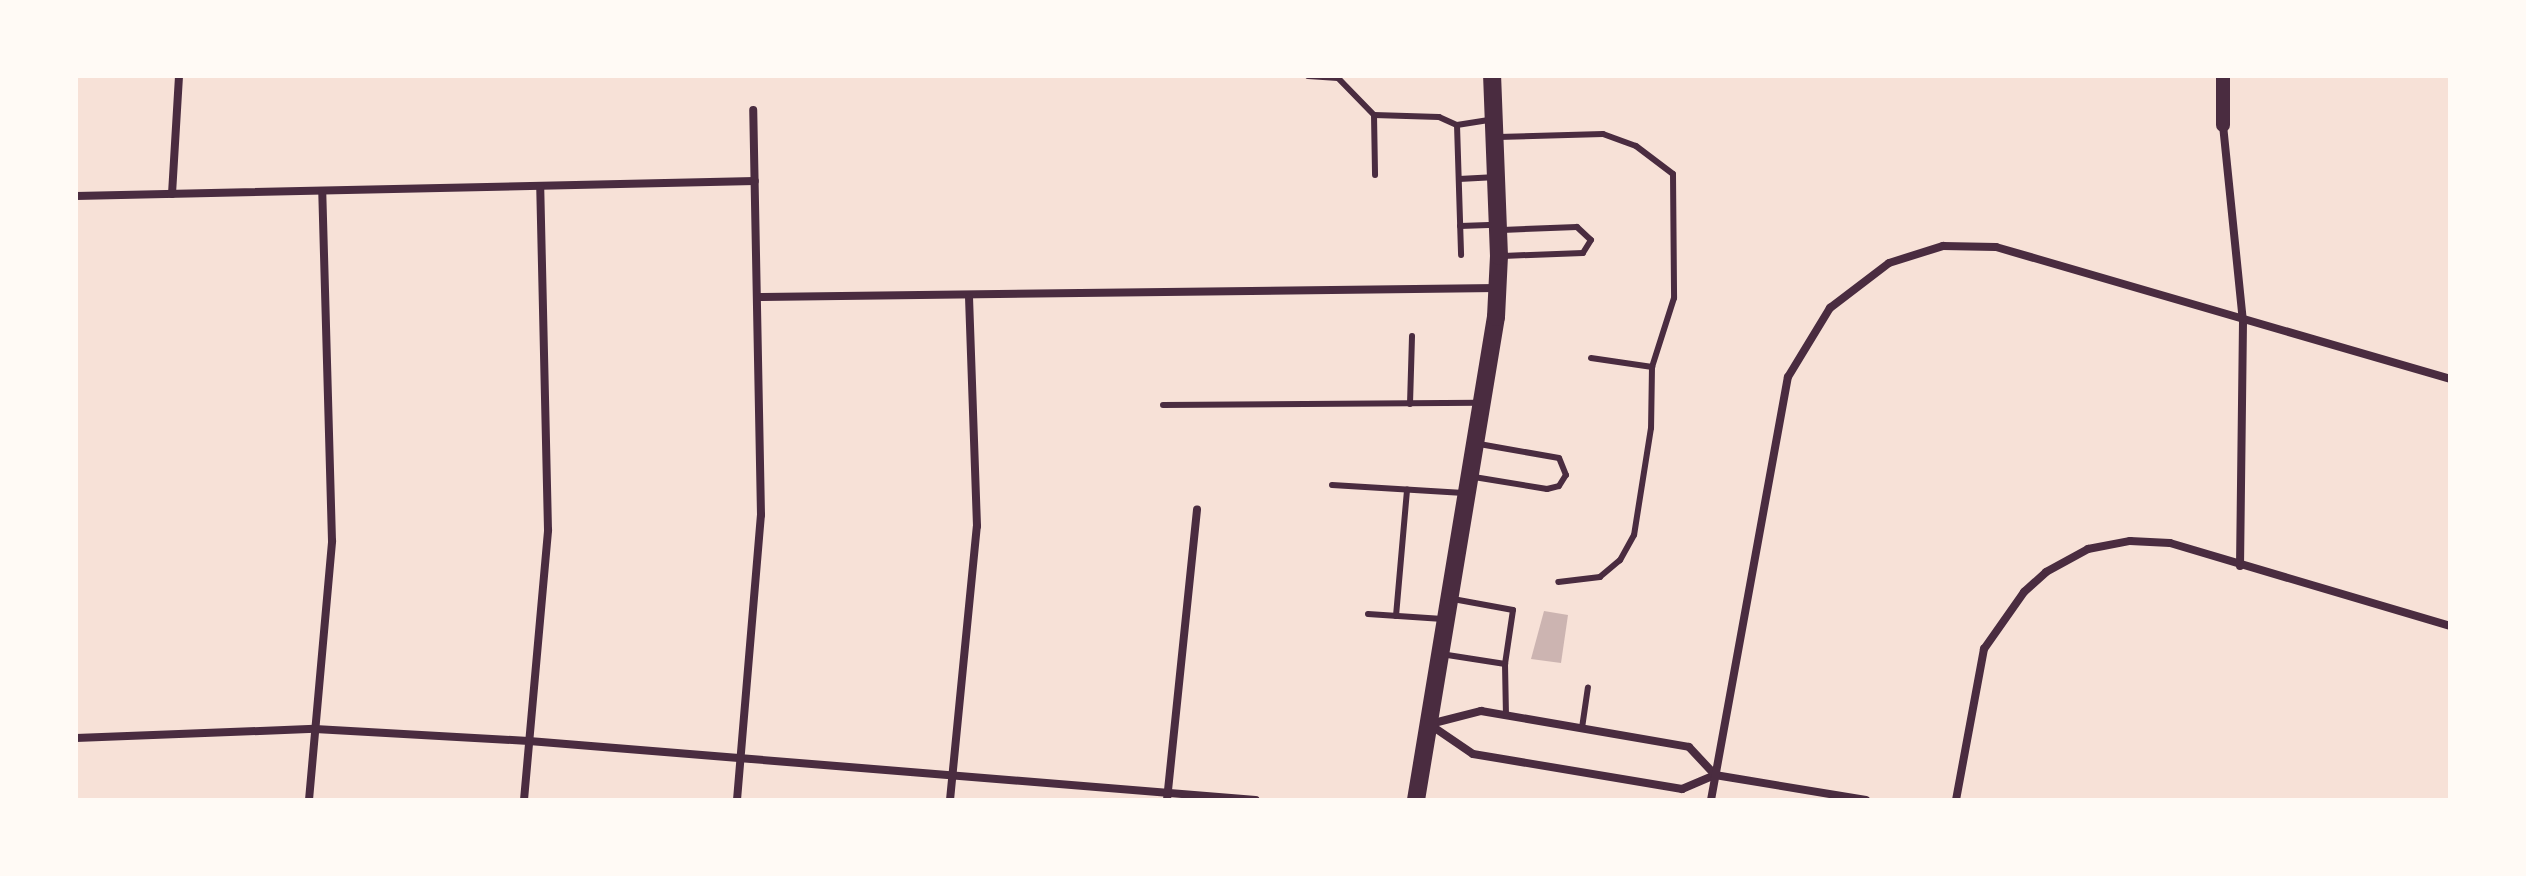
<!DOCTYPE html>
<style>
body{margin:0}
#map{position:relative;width:2526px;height:876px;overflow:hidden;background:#f7e1d7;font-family:Manrope,sans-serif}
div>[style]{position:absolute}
.building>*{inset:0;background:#ccb4b1}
.service>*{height:6px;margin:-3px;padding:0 3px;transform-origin:3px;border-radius:3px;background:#4a2c40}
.minor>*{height:8px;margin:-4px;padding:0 4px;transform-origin:4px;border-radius:4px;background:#4a2c40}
.tertiary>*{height:14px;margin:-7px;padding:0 7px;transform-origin:7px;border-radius:7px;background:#4a2c40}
.primary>*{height:18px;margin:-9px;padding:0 9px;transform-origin:9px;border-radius:9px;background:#4a2c40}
span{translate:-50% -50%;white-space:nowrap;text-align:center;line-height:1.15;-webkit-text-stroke:8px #fffaf5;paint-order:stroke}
.frame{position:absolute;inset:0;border:78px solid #fffaf5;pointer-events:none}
</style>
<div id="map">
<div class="building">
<div style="clip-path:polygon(1544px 611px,1568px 615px,1561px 663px,1531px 659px)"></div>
</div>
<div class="service">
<div style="left:1308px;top:76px;width:30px;rotate:4deg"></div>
<div style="left:1338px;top:78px;width:52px;rotate:45.8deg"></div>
<div style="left:1374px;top:115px;width:65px;rotate:1.8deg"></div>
<div style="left:1439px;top:117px;width:20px;rotate:24deg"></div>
<div style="left:1457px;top:125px;width:32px;rotate:-9deg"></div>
<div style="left:1374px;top:115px;width:60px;rotate:89deg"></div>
<div style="left:1457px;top:125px;width:130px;rotate:88.2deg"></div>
<div style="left:1498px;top:137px;width:105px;rotate:-1.6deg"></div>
<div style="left:1603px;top:134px;width:35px;rotate:20deg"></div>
<div style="left:1636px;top:146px;width:46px;rotate:37.1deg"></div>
<div style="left:1673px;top:174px;width:124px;rotate:89.5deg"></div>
<div style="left:1674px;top:298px;width:72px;rotate:107.7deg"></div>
<div style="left:1652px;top:367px;width:61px;rotate:90.9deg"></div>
<div style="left:1651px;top:428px;width:108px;rotate:99deg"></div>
<div style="left:1634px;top:535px;width:29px;rotate:119deg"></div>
<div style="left:1620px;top:560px;width:26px;rotate:140deg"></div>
<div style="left:1600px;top:577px;width:42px;rotate:173.2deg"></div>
<div style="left:1459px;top:179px;width:33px;rotate:-3deg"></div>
<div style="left:1460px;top:226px;width:36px;rotate:-2deg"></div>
<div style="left:1502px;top:230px;width:75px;rotate:-2.3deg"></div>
<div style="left:1577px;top:227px;width:19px;rotate:43deg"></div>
<div style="left:1591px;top:240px;width:15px;rotate:122deg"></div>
<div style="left:1583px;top:253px;width:80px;rotate:177.9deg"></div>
<div style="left:1591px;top:358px;width:62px;rotate:8.4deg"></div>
<div style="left:1410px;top:404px;width:68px;rotate:-88.3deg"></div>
<div style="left:1163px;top:405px;width:316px;rotate:-0.4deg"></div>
<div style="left:1474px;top:477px;width:74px;rotate:9.3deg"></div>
<div style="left:1547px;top:489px;width:12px;rotate:-14deg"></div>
<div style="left:1559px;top:486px;width:13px;rotate:-58deg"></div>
<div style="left:1566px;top:475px;width:18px;rotate:-112deg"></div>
<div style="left:1559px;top:458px;width:81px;rotate:-170.1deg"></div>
<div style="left:1332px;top:485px;width:132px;rotate:3.5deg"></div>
<div style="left:1453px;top:599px;width:61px;rotate:10.4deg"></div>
<div style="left:1513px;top:610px;width:55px;rotate:98.4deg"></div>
<div style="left:1505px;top:664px;width:52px;rotate:88.9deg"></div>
<div style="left:1368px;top:614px;width:75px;rotate:3.8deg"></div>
<div style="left:1396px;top:616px;width:127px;rotate:-85deg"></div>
<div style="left:1441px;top:654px;width:65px;rotate:8.9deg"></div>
<div style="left:1582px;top:728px;width:41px;rotate:-81.7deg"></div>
</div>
<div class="minor">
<div style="left:2223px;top:125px;width:198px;rotate:84.2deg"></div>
<div style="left:2243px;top:322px;width:244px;rotate:90.7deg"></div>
<div style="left:172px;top:194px;width:118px;rotate:-86.6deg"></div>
<div style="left:76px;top:196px;width:679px;rotate:-1.27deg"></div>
<div style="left:757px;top:297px;width:740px;rotate:-0.7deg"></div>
<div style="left:1429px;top:724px;width:53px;rotate:34.3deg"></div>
<div style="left:1473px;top:754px;width:212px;rotate:9.5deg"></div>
<div style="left:1682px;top:789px;width:36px;rotate:-23deg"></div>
<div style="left:1715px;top:775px;width:153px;rotate:9.4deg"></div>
<div style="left:1430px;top:724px;width:53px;rotate:-14.3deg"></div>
<div style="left:1481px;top:711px;width:211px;rotate:9.8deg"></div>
<div style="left:1689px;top:747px;width:38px;rotate:47deg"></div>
<div style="left:76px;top:738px;width:239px;rotate:-2.2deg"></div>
<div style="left:315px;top:729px;width:214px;rotate:3.2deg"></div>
<div style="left:529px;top:741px;width:729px;rotate:4.64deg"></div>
<div style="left:309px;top:800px;width:260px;rotate:-84.9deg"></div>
<div style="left:332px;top:541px;width:350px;rotate:-91.6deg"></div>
<div style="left:524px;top:800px;width:271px;rotate:-84.9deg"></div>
<div style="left:548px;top:530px;width:344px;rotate:-91.3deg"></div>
<div style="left:737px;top:800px;width:286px;rotate:-85.2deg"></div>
<div style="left:761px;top:515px;width:405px;rotate:-91.1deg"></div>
<div style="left:950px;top:800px;width:275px;rotate:-84.4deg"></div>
<div style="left:977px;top:526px;width:228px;rotate:-92deg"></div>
<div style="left:1167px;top:800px;width:292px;rotate:-84.1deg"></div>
<div style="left:1711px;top:800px;width:430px;rotate:-79.7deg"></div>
<div style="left:1788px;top:377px;width:81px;rotate:-58.7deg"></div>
<div style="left:1830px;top:308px;width:74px;rotate:-37.3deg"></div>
<div style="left:1889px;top:263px;width:57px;rotate:-17.5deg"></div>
<div style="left:1943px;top:246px;width:53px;rotate:1.1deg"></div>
<div style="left:1996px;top:247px;width:473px;rotate:16.2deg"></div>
<div style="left:1956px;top:800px;width:154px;rotate:-79.5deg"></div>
<div style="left:1984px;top:649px;width:70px;rotate:-54.9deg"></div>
<div style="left:2024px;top:592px;width:30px;rotate:-42deg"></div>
<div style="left:2046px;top:572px;width:48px;rotate:-28.7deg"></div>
<div style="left:2088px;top:549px;width:43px;rotate:-10.8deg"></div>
<div style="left:2130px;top:541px;width:40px;rotate:2.9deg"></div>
<div style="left:2170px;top:543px;width:292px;rotate:16.5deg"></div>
</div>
<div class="tertiary">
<div style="left:2223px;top:125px;width:49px;rotate:-90deg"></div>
</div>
<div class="primary">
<div style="left:1416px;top:800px;width:490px;rotate:-80.6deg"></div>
<div style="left:1496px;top:317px;width:61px;rotate:-87.2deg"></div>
<div style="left:1499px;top:256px;width:180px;rotate:-92.2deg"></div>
</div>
<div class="frame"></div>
</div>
